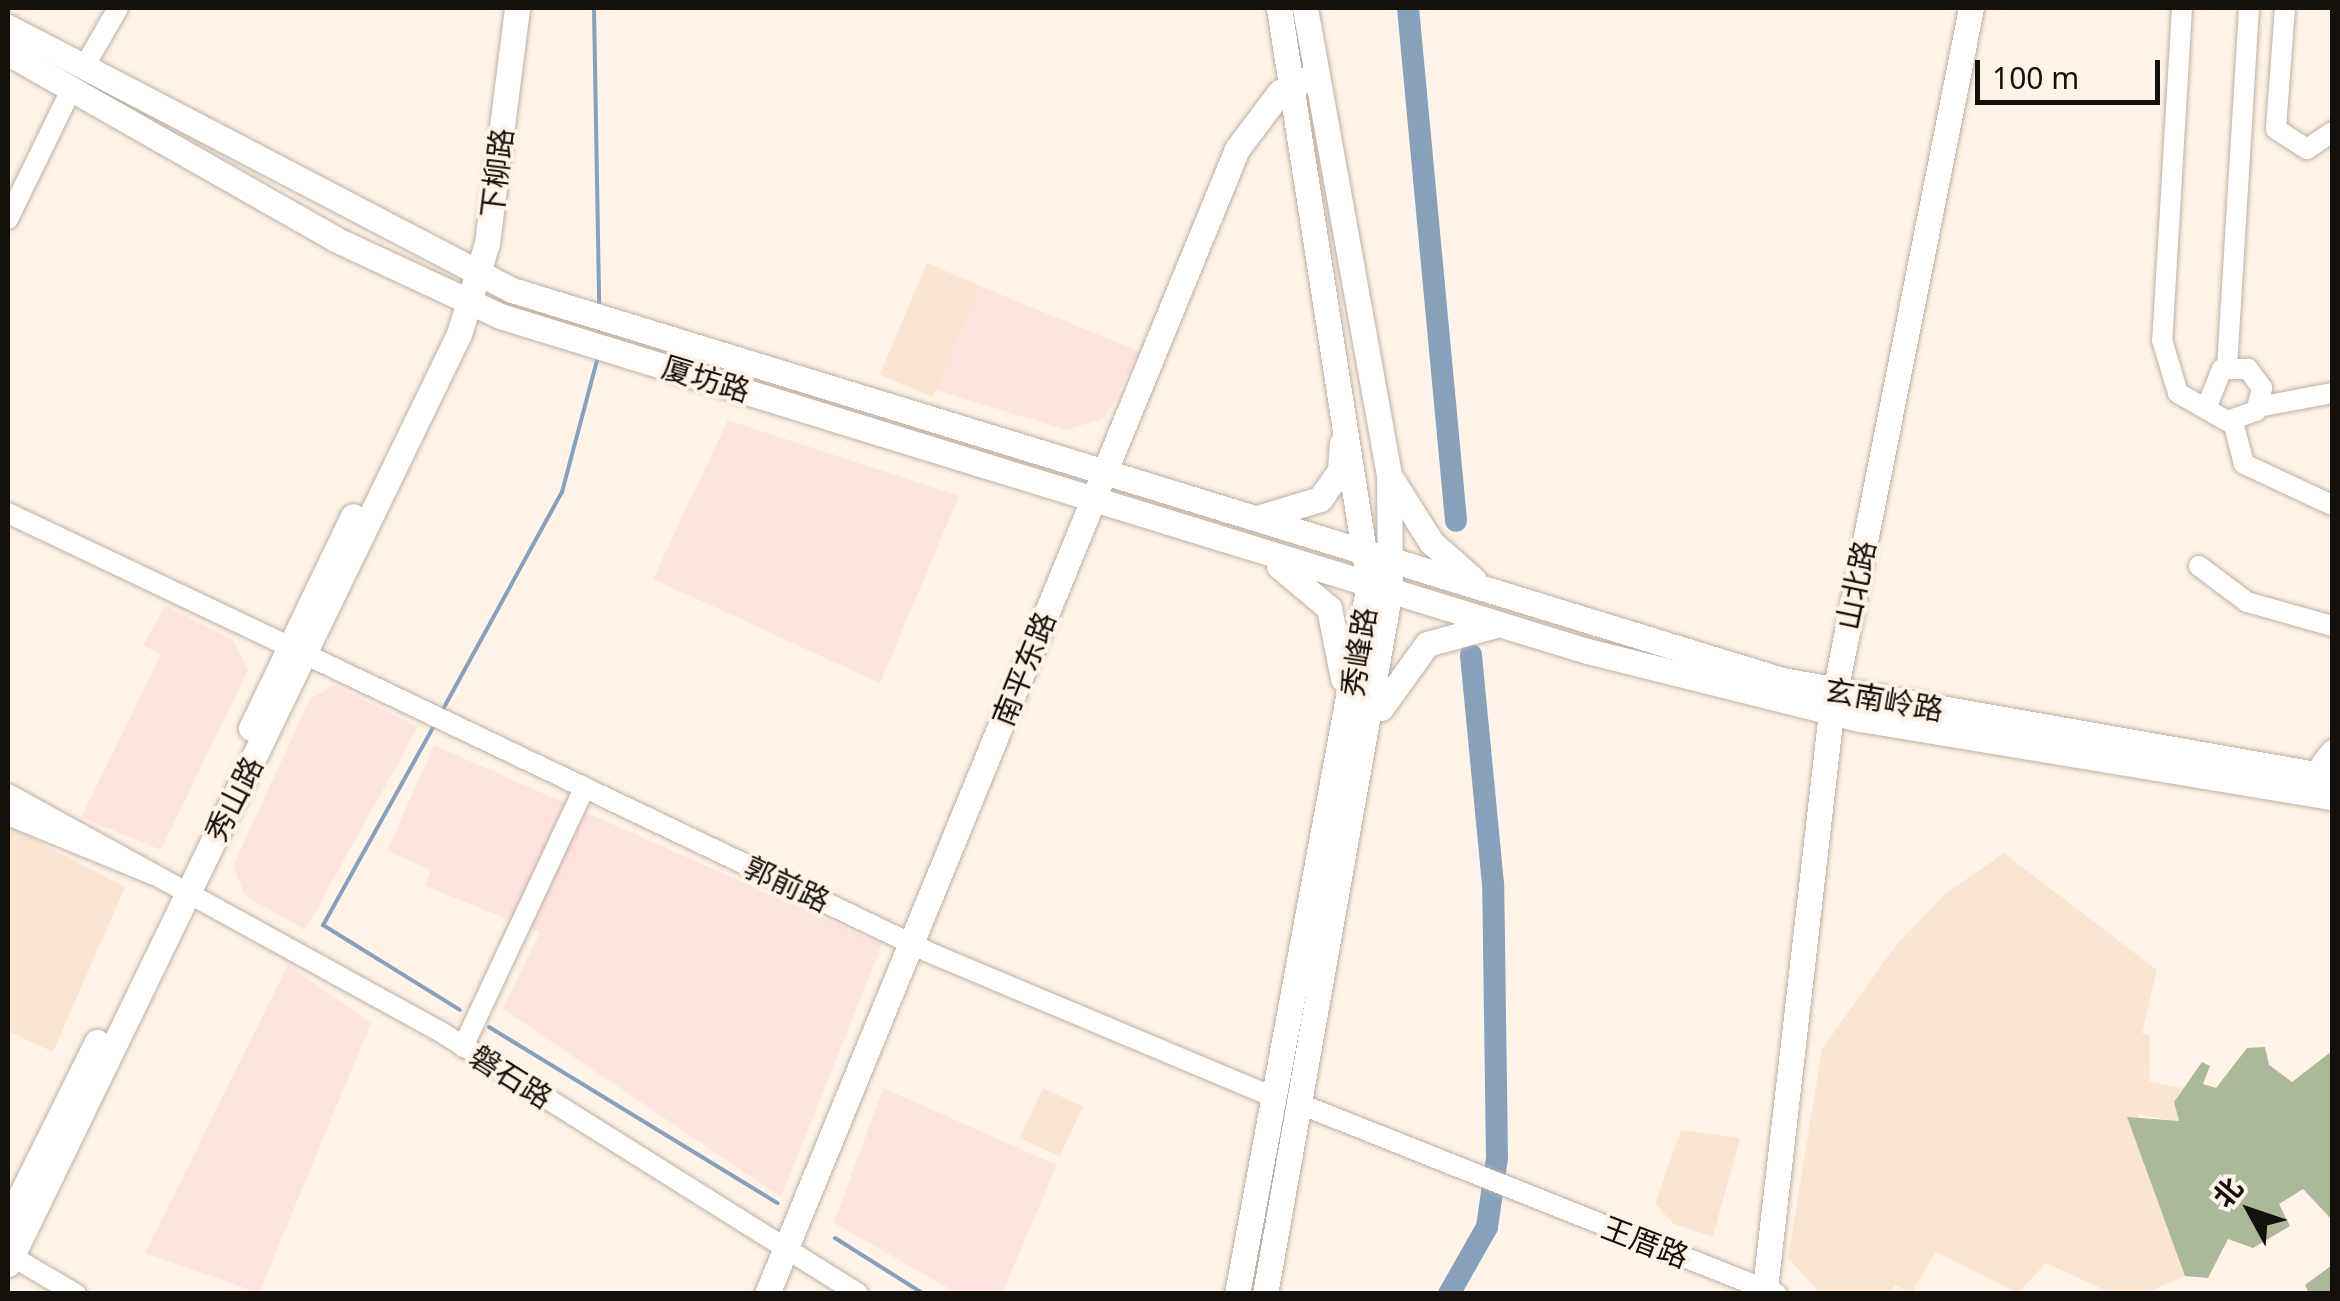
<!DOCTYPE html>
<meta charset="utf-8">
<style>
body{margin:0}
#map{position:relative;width:2340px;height:1301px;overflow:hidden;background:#fef3e8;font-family:"Noto Sans","Noto Sans SC",sans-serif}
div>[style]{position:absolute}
.commercial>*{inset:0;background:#fee4e0}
.built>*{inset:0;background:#f9e6d2;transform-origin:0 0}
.forest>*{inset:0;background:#acb999}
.stream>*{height:4px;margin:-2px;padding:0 2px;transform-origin:2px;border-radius:2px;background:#87a1bb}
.river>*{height:22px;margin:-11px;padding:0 11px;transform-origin:11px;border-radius:11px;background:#87a1bb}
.roads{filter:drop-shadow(0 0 2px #bcb0a3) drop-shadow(0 0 2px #bcb0a3)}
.minor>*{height:20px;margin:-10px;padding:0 10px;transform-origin:10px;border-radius:10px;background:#fff}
.major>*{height:25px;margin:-12.5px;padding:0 12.5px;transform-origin:12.5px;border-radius:12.5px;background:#fff}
span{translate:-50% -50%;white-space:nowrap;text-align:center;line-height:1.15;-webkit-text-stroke:8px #fef3e8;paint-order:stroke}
.street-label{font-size:30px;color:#14100b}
.frame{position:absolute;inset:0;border:10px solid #14100b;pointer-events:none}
.north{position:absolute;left:2200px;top:1161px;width:100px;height:100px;-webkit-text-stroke:8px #fef3e8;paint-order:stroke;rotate:310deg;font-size:28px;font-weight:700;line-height:40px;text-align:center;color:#14100b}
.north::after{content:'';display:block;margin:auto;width:35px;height:45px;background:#14100b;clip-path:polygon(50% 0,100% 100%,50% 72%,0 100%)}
.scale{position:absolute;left:1975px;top:60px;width:185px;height:45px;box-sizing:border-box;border:5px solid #14100b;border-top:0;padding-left:12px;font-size:30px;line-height:35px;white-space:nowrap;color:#14100b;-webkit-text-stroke:8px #fef3e8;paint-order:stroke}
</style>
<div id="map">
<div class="commercial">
<div style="clip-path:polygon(980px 286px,1140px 352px,1105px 418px,1066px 430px,936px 390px)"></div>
<div style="clip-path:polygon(728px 420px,959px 496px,880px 683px,653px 579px)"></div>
<div style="clip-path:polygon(165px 606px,233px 640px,248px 670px,161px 850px,81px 817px,161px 655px,143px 645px)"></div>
<div style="clip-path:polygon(334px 685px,418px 727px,305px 930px,245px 896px,233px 866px,310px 699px)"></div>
<div style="clip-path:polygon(434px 745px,882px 944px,781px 1197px,503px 1009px,540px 932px,425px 886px,431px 870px,387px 851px)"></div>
<div style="clip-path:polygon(288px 965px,371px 1023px,259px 1293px,145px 1253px)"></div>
<div style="clip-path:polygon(883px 1088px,1057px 1165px,1002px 1293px,957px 1293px,834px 1223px)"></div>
</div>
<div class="built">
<div style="left:927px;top:263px;width:58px;height:121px;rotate:23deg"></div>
<div style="clip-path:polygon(8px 826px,125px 887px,53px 1052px,8px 1031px)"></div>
<div style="clip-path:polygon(2004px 853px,2157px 970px,2142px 1033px,2150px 1035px,2149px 1082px,2183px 1088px,2174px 1102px,2179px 1122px,2138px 1114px,2185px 1276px,2145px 1293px,2111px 1293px,2046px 1263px,2018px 1293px,1936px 1252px,1911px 1293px,1895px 1285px,1889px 1293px,1821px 1294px,1788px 1258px,1822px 1049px,1896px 945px,1945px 894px)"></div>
<div style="left:1043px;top:1088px;width:44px;height:55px;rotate:25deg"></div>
<div style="clip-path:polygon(1681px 1130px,1740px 1138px,1713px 1237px,1674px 1224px,1655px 1204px)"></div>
</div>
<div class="forest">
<div style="clip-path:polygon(2265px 1047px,2269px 1065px,2292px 1082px,2332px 1051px,2332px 1220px,2303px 1189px,2279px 1204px,2290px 1226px,2253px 1248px,2228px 1239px,2208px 1278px,2185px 1276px,2127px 1117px,2179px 1121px,2174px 1102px,2202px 1062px,2210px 1066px,2203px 1084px,2216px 1088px,2247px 1048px)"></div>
<div style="clip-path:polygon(2332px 1265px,2332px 1293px,2309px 1293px,2305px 1285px)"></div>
</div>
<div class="stream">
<div style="left:594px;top:8px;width:300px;rotate:89deg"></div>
<div style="left:442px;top:711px;width:250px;rotate:-61.3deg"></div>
<div style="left:562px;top:492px;width:140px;rotate:-75.1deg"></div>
<div style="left:435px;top:724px;width:230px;rotate:119.1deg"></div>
<div style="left:323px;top:925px;width:161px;rotate:31.8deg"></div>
<div style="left:489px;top:1027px;width:338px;rotate:31.4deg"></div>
<div style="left:835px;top:1238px;width:105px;rotate:32.2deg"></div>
</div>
<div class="river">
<div style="left:1408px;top:8px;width:515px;rotate:84.65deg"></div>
<div style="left:1449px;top:1294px;width:77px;rotate:-60.4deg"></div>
<div style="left:1487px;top:1227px;width:70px;rotate:-81.8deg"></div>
<div style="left:1497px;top:1158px;width:274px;rotate:-90.8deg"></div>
<div style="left:1493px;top:884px;width:230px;rotate:-95.5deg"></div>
</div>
<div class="roads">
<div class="minor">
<div style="left:2182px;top:8px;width:333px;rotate:93.4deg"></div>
<div style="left:2162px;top:340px;width:55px;rotate:73.2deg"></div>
<div style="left:2178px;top:393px;width:56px;rotate:29.7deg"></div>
<div style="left:2227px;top:421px;width:31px;rotate:-19deg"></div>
<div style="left:2256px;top:411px;width:24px;rotate:-75deg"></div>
<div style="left:2262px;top:388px;width:24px;rotate:-126deg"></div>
<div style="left:2248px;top:369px;width:26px;rotate:180deg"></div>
<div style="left:2222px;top:369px;width:37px;rotate:112deg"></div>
<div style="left:2285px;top:8px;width:121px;rotate:94.3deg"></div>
<div style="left:2276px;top:129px;width:37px;rotate:33deg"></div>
<div style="left:2307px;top:149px;width:30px;rotate:-34deg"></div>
<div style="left:84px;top:67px;width:68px;rotate:-60deg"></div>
<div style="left:8px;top:219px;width:146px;rotate:-64deg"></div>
<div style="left:2227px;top:368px;width:361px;rotate:-86.5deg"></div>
<div style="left:2258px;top:407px;width:75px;rotate:-10.7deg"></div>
<div style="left:2233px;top:422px;width:43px;rotate:75.3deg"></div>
<div style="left:2244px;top:464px;width:97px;rotate:25deg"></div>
<div style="left:8px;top:513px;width:312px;rotate:25.4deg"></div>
<div style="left:2199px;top:566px;width:60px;rotate:36.9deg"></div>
<div style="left:2247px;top:602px;width:88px;rotate:15.8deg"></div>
<div style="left:307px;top:655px;width:694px;rotate:25.53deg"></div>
<div style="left:933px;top:954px;width:371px;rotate:22.8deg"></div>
<div style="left:2321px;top:764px;width:18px;rotate:-52deg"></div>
<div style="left:8px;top:794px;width:494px;rotate:28.8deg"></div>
<div style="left:441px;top:1032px;width:492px;rotate:32.1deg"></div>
<div style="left:8px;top:815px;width:158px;rotate:22.3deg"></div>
<div style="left:463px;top:1047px;width:285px;rotate:-64.9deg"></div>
<div style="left:1300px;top:1104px;width:513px;rotate:21.72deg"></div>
<div style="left:8px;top:1254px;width:79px;rotate:30.5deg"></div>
</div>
<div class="major">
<div style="left:8px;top:27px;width:568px;rotate:27.56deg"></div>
<div style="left:512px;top:290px;width:1329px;rotate:17.07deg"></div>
<div style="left:1782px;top:680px;width:558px;rotate:10deg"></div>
<div style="left:8px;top:53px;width:376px;rotate:29.6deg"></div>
<div style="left:335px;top:239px;width:182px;rotate:25deg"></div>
<div style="left:500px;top:316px;width:1137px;rotate:17.13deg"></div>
<div style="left:1587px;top:651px;width:281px;rotate:14deg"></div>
<div style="left:1860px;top:719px;width:478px;rotate:9.4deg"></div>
<div style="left:1392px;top:480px;width:73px;rotate:57.8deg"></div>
<div style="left:1431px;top:542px;width:57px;rotate:41.5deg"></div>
<div style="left:1257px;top:518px;width:66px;rotate:-16.8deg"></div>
<div style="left:1320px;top:499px;width:35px;rotate:-55deg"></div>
<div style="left:1340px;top:470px;width:27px;rotate:-86deg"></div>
<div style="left:1279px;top:566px;width:65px;rotate:40deg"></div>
<div style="left:1329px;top:608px;width:72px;rotate:78.8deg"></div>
<div style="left:1381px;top:708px;width:79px;rotate:-54.3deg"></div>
<div style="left:1427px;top:644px;width:68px;rotate:-15.3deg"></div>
<div style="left:251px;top:728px;width:235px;rotate:-64.3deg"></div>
<div style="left:8px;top:1221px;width:200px;rotate:-63.6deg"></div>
<div style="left:8px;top:1264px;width:1034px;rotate:-64.13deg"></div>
<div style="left:459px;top:334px;width:95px;rotate:-72.9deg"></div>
<div style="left:487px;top:243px;width:237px;rotate:-82.7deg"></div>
<div style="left:1765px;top:1288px;width:580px;rotate:-83.46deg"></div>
<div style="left:1831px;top:712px;width:718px;rotate:-78.75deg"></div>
<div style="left:767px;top:1294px;width:1238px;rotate:-67.68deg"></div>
<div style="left:1237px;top:149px;width:71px;rotate:-53deg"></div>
<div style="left:1280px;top:92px;width:41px;rotate:-25.9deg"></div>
<div style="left:1237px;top:1294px;width:722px;rotate:-79.47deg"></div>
<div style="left:1369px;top:584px;width:583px;rotate:-98.88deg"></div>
<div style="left:1265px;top:1294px;width:715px;rotate:-79.93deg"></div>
<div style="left:1390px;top:590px;width:115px;rotate:-90.5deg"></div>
<div style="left:1389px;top:475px;width:474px;rotate:-100.2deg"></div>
</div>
</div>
<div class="street-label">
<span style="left:497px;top:173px;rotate:-83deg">下柳路</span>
<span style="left:706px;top:379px;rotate:17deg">厦坊路</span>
<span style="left:1856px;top:585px;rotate:-78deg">山北路</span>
<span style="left:1359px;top:652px;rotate:-81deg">秀峰路</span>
<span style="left:1024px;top:669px;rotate:-68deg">南平东路</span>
<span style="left:1884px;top:700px;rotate:10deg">玄南岭路</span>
<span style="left:234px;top:799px;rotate:-63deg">秀山路</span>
<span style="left:787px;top:884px;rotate:25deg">郭前路</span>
<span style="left:511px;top:1077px;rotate:32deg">磐石路</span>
<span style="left:1645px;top:1242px;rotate:21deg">王厝路</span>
</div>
<div class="frame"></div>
<div class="north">北</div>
<div class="scale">100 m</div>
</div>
